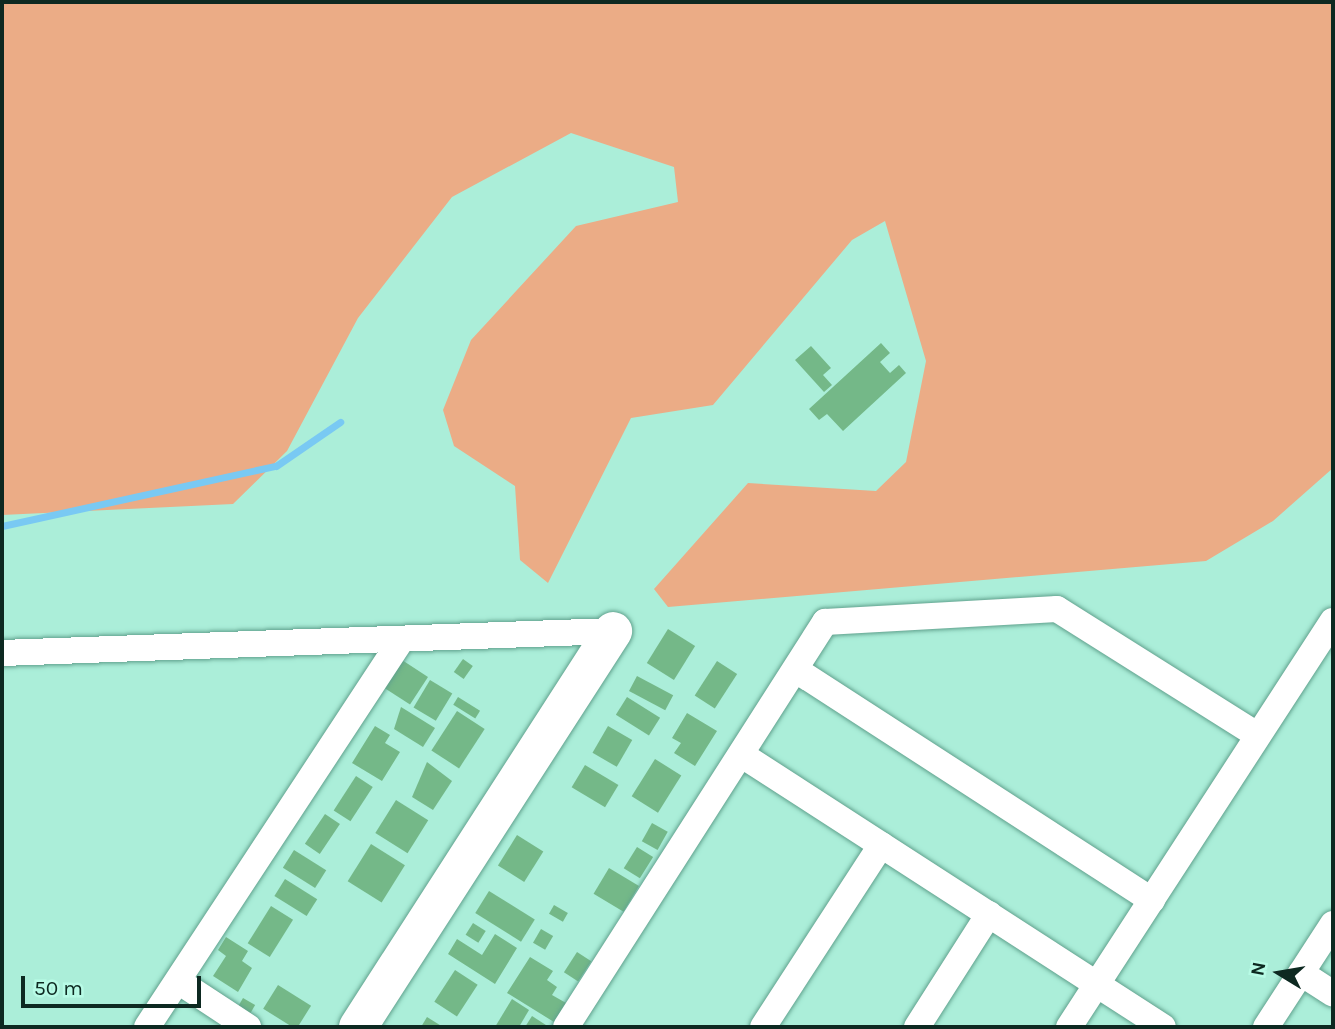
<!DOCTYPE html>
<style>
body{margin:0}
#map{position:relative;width:1335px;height:1029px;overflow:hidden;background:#abeed9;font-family:Karla,sans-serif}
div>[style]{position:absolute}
.green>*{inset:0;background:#ebac86}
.stream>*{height:7px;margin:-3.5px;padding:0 3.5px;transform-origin:3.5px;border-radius:3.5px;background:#79c9f3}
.building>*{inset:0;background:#74b888;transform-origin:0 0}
.roads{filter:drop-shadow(0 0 2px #60a18d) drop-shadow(0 0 2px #60a18d)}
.street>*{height:26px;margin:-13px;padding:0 13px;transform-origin:13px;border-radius:13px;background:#fff}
.secondary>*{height:38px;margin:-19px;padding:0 19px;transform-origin:19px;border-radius:19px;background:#fff}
span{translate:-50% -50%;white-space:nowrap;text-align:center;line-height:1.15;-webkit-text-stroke:6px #b8fbe6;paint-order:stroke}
.frame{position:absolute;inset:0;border:4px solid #0d2921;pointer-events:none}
.north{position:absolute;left:1244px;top:938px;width:70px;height:70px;-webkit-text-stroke:5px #b8fbe6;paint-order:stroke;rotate:281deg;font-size:19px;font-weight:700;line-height:28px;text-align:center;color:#0d2921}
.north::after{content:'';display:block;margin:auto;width:24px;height:32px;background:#0d2921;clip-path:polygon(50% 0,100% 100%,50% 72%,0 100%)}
.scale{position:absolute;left:21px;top:976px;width:180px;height:32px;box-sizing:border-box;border:4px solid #0d2921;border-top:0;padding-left:9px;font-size:21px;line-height:24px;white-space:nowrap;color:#0d2921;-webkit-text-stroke:5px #b8fbe6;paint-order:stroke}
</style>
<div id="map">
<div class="green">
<div style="clip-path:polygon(2px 2px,1333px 2px,1333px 468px,1273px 521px,1206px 561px,668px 607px,654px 589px,748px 483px,876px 491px,906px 462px,926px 361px,885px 221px,852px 240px,713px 405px,631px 418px,548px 583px,520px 560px,515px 486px,454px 446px,443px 410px,471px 340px,576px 226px,678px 202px,674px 167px,571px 133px,452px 197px,358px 318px,287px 451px,233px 504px,2px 515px)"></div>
</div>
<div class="stream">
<div style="left:2px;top:526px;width:280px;rotate:-12.4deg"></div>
<div style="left:276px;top:466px;width:78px;rotate:-34.5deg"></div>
</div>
<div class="building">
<div style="clip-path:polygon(881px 343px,890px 353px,880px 362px,890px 373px,899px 365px,906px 373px,843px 431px,827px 414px,819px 420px,809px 409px)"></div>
<div style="clip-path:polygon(811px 346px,831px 368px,823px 375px,832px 385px,824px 392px,795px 360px)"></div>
<div style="left:668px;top:629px;width:32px;height:40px;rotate:32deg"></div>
<div style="left:463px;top:659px;width:12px;height:16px;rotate:35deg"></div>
<div style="left:402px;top:660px;width:31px;height:33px;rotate:33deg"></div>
<div style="left:717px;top:661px;width:24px;height:41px;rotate:33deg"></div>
<div style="left:637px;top:676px;width:41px;height:17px;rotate:28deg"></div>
<div style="left:430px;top:680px;width:26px;height:32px;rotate:31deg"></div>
<div style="left:458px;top:697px;width:26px;height:9px;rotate:32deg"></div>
<div style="left:627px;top:697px;width:39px;height:21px;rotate:32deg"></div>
<div style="clip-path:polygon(401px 707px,435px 728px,423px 747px,394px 729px)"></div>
<div style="left:457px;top:711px;width:33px;height:47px;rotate:33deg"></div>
<div style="clip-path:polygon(687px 713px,717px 731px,695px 766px,674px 753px,681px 743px,672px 738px)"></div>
<div style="clip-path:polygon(375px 726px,390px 735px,385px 743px,400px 752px,382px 781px,352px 763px)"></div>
<div style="left:608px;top:726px;width:28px;height:31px;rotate:30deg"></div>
<div style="left:655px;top:759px;width:31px;height:44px;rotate:32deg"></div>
<div style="clip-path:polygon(427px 762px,452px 781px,433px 810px,412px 797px)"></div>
<div style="left:585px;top:765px;width:39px;height:26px;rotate:31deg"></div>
<div style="left:356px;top:776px;width:20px;height:41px;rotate:33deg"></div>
<div style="left:396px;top:800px;width:38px;height:39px;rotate:32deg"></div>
<div style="left:325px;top:814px;width:18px;height:36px;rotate:34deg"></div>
<div style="left:652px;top:823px;width:18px;height:21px;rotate:29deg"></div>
<div style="left:517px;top:835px;width:31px;height:36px;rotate:32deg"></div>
<div style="left:371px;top:844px;width:40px;height:44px;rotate:32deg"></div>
<div style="left:637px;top:847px;width:19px;height:25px;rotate:32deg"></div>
<div style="left:294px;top:850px;width:38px;height:21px;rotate:32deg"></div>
<div style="left:609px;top:868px;width:35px;height:30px;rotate:31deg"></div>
<div style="left:285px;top:879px;width:38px;height:20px;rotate:32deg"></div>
<div style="left:489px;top:891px;width:54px;height:26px;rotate:32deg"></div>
<div style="left:554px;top:905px;width:16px;height:10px;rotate:30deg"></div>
<div style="left:271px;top:906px;width:26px;height:44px;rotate:32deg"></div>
<div style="left:473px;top:923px;width:15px;height:14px;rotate:32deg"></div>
<div style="left:541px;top:929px;width:14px;height:16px;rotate:30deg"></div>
<div style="clip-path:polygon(495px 934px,517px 948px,495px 984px,448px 954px,457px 939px,482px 955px)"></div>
<div style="clip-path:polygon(226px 937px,248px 951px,242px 961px,252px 968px,238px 992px,213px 976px,226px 956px,218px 950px)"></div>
<div style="left:577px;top:952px;width:17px;height:24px;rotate:33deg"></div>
<div style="clip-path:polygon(530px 957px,553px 971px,547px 980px,557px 987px,552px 995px,566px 1003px,554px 1022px,507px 993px)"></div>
<div style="left:455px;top:970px;width:27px;height:38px;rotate:33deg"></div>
<div style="left:278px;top:985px;width:39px;height:28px;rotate:32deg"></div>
<div style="left:243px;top:998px;width:14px;height:15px;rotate:30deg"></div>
<div style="clip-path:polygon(512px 999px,529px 1010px,519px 1027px,495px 1027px)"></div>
<div style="clip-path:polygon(532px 1016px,549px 1027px,525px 1027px)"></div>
<div style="clip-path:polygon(427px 1017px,443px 1027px,421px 1027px)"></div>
</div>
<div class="roads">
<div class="street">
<div style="left:2px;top:653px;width:611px;rotate:-2.06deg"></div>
<div style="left:796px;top:670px;width:424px;rotate:32.9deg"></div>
<div style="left:742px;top:755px;width:501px;rotate:32.87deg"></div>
<div style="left:1301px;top:973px;width:38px;rotate:33deg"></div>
<div style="left:178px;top:981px;width:84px;rotate:33.3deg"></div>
<div style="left:147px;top:1027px;width:463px;rotate:-56.7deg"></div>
<div style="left:566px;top:1027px;width:481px;rotate:-57.4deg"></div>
<div style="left:825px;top:622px;width:232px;rotate:-3.2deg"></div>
<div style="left:1057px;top:609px;width:236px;rotate:32.2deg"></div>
<div style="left:763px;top:1027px;width:217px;rotate:-57deg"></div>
<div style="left:917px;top:1027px;width:134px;rotate:-57.5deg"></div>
<div style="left:1069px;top:1027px;width:484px;rotate:-57deg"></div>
<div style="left:1266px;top:1027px;width:123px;rotate:-57deg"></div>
</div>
<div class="secondary">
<div style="left:358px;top:1027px;width:471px;rotate:-57.2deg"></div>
</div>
</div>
<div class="frame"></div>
<div class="north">N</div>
<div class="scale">50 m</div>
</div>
